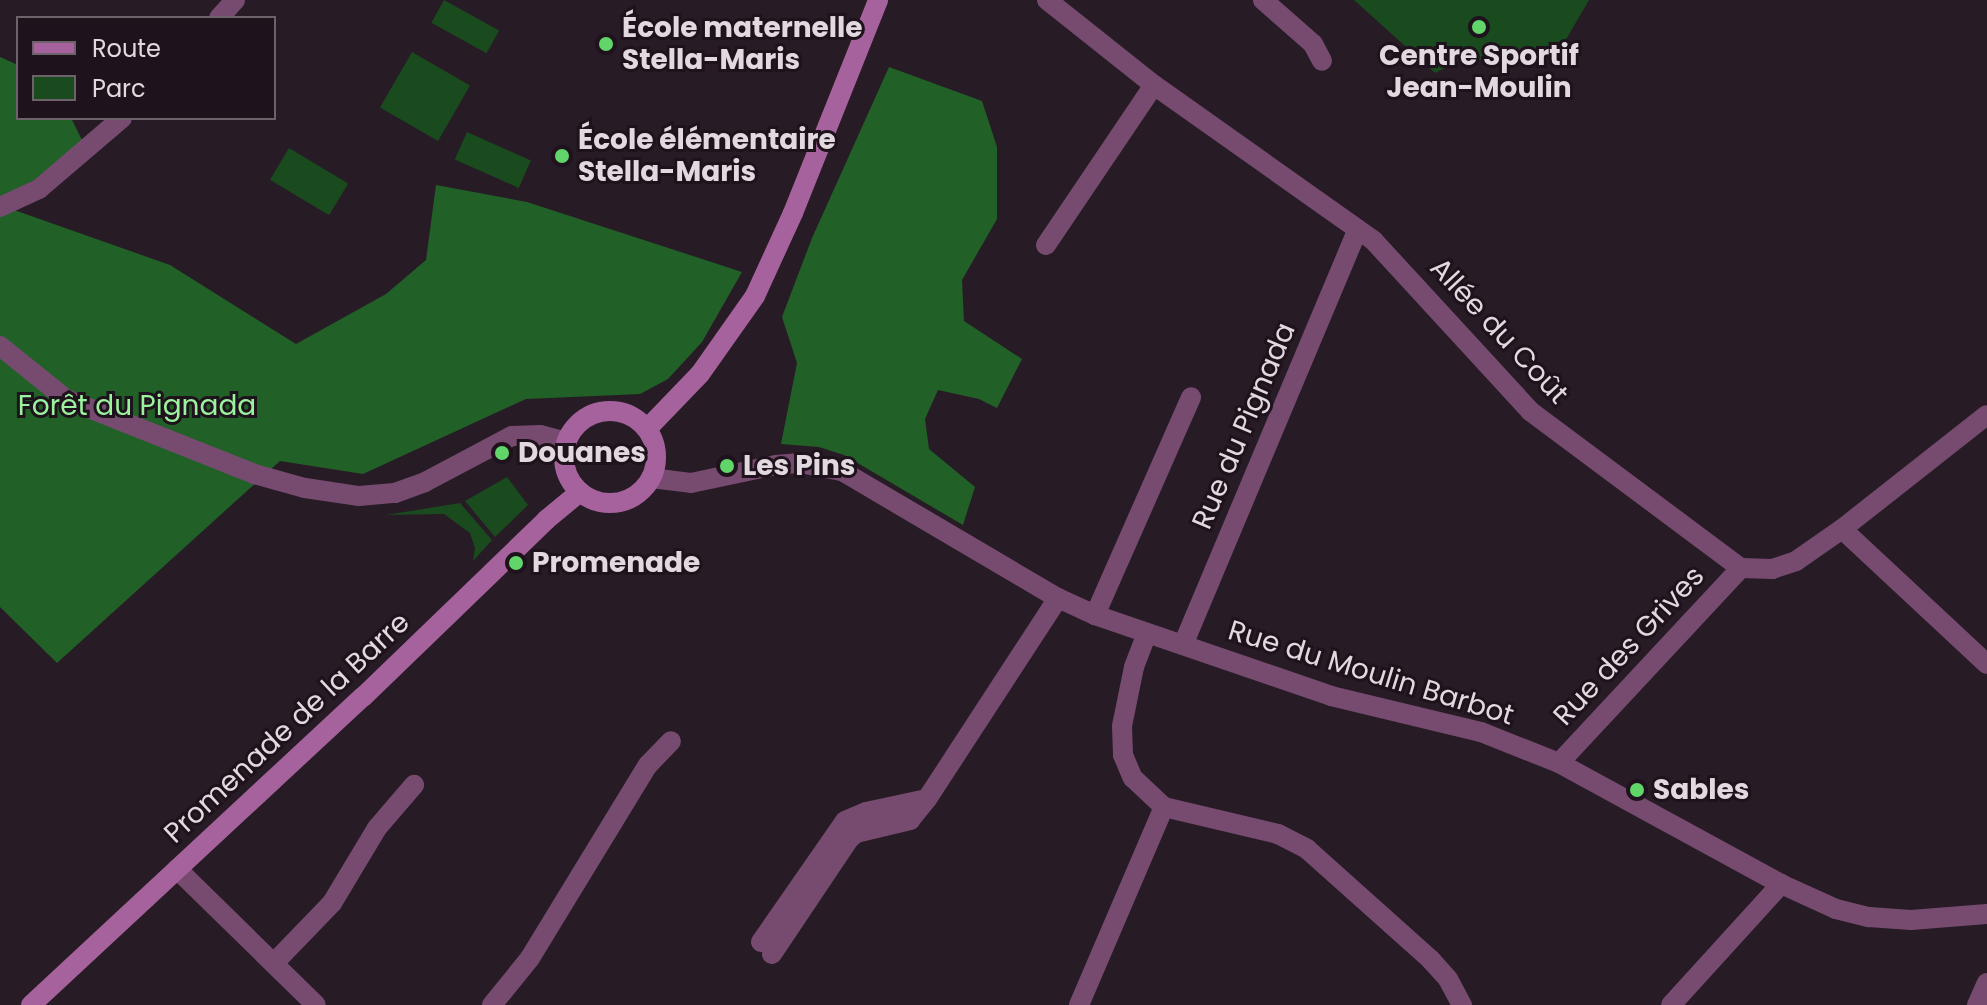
<!DOCTYPE html>
<meta charset="utf-8">
<style>
body{margin:0}
#map{position:relative;width:1987px;height:1005px;overflow:hidden;background:#271b25;font-family:Poppins,sans-serif}
div>[style]{position:absolute}
.green>*{inset:0;background:#194b1e;transform-origin:0 0}
.forest>*{inset:0;background:#216127}
.minor>*{height:20px;margin:-10px;padding:0 10px;transform-origin:10px;border-radius:10px;background:#764b6f}
.tertiary>*{height:20px;margin:-10px;padding:0 10px;transform-origin:10px;border-radius:10px;background:#764b6f}
.secondary>*{height:20px;margin:-10px;padding:0 10px;transform-origin:10px;border-radius:10px;background:#a6629c}
.secondary>.ring{margin:-10px;padding:0;box-sizing:content-box;background:none;border:20px solid #a6629c;border-radius:50%}
.dots>*{width:22px;height:22px;translate:-50% -50%;box-sizing:border-box;border:4px solid #1e121c;border-radius:50%}
span{translate:-50% -50%;white-space:nowrap;text-align:center;line-height:1.15;-webkit-text-stroke:6px #1e121c;paint-order:stroke}
.poi-label{font-size:28px;color:#e2d9e0;font-weight:700}
.left{translate:0 -50%;text-align:left}
.street-label{font-size:28px;color:#e2d9e0}
.park-label{font-size:28px;color:#9bf29e}
.legend{position:absolute;left:16px;top:16px;width:260px;height:104px;box-sizing:border-box;background:#1e121c;border:2px solid #6c626a;margin:0;padding:10px 14px;list-style:none;font-size:24px;color:#e2d9e0}
.legend li{display:flex;align-items:center;gap:16px;height:40px}
.legend b{width:40px;border:2px solid #6c626a}
</style>
<div id="map">
<div class="green">
<div style="left:444px;top:0;width:63px;height:26px;rotate:29deg"></div>
<div style="clip-path:polygon(1354px 0,1589px 0,1557px 55px,1459px 61px,1435px 73px)"></div>
<div style="left:412px;top:52px;width:67px;height:64px;rotate:30deg"></div>
<div style="left:467px;top:132px;width:70px;height:30px;rotate:24deg"></div>
<div style="left:289px;top:148px;width:69px;height:37px;rotate:31deg"></div>
<div style="clip-path:polygon(507px 477px,528px 505px,495px 537px,465px 501px)"></div>
<div style="clip-path:polygon(460px 503px,492px 540px,473px 561px,475px 548px,470px 533px,444px 514px,386px 515px)"></div>
</div>
<div class="forest">
<div style="clip-path:polygon(0 57px,18px 65px,18px 118px,71px 118px,85px 146px,0 203px)"></div>
<div style="clip-path:polygon(889px 67px,982px 101px,997px 147px,997px 219px,962px 280px,964px 321px,1022px 359px,997px 408px,979px 399px,938px 390px,925px 419px,929px 449px,975px 487px,963px 525px,844px 455px,819px 447px,781px 444px,797px 363px,782px 317px,812px 238px)"></div>
<div style="clip-path:polygon(436px 185px,527px 202px,742px 272px,702px 342px,668px 379px,640px 394px,526px 399px,363px 474px,280px 461px,57px 663px,0 607px,0 205px,170px 265px,296px 344px,386px 294px,426px 260px)"></div>
</div>
<div class="minor">
<div style="left:1047px;top:0;width:137px;rotate:38.5deg"></div>
<div style="left:1154px;top:85px;width:268px;rotate:35.3deg"></div>
<div style="left:1373px;top:240px;width:232px;rotate:47.4deg"></div>
<div style="left:1530px;top:411px;width:263px;rotate:36.7deg"></div>
<div style="left:1741px;top:568px;width:31px;rotate:2deg"></div>
<div style="left:1772px;top:569px;width:25px;rotate:-18deg"></div>
<div style="left:1796px;top:561px;width:56px;rotate:-34.8deg"></div>
<div style="left:1842px;top:529px;width:198px;rotate:43deg"></div>
<div style="left:1263px;top:0;width:67px;rotate:41.3deg"></div>
<div style="left:1313px;top:44px;width:19px;rotate:62deg"></div>
<div style="left:219px;top:18px;width:24px;rotate:-48deg"></div>
<div style="left:0;top:207px;width:43px;rotate:-24.8deg"></div>
<div style="left:39px;top:189px;width:109px;rotate:-40.5deg"></div>
<div style="left:1046px;top:245px;width:193px;rotate:-56deg"></div>
<div style="left:651px;top:478px;width:40px;rotate:7.1deg"></div>
<div style="left:691px;top:483px;width:87px;rotate:-12deg"></div>
<div style="left:776px;top:465px;width:24px;rotate:-5deg"></div>
<div style="left:800px;top:463px;width:43px;rotate:10.8deg"></div>
<div style="left:842px;top:471px;width:251px;rotate:30.5deg"></div>
<div style="left:1058px;top:598px;width:41px;rotate:24.7deg"></div>
<div style="left:1095px;top:615px;width:250px;rotate:18.9deg"></div>
<div style="left:1331px;top:696px;width:154px;rotate:13.5deg"></div>
<div style="left:1481px;top:732px;width:84px;rotate:21.7deg"></div>
<div style="left:1559px;top:763px;width:253px;rotate:28.6deg"></div>
<div style="left:1781px;top:884px;width:60px;rotate:24.4deg"></div>
<div style="left:1836px;top:909px;width:34px;rotate:14deg"></div>
<div style="left:1869px;top:917px;width:42px;rotate:4.1deg"></div>
<div style="left:1911px;top:920px;width:76px;rotate:-4.5deg"></div>
<div style="left:1842px;top:529px;width:184px;rotate:-38.2deg"></div>
<div style="left:1095px;top:615px;width:238px;rotate:-66.2deg"></div>
<div style="left:1147px;top:633px;width:36px;rotate:111deg"></div>
<div style="left:1134px;top:667px;width:60px;rotate:101.5deg"></div>
<div style="left:1122px;top:726px;width:29px;rotate:88deg"></div>
<div style="left:1123px;top:755px;width:25px;rotate:67deg"></div>
<div style="left:1133px;top:778px;width:42px;rotate:43.1deg"></div>
<div style="left:1164px;top:807px;width:117px;rotate:13.3deg"></div>
<div style="left:1278px;top:834px;width:33px;rotate:27deg"></div>
<div style="left:1307px;top:849px;width:166px;rotate:41.8deg"></div>
<div style="left:1431px;top:960px;width:25px;rotate:48deg"></div>
<div style="left:1448px;top:979px;width:30px;rotate:62deg"></div>
<div style="left:1183px;top:645px;width:451px;rotate:-67.2deg"></div>
<div style="left:1559px;top:763px;width:267px;rotate:-47deg"></div>
<div style="left:177px;top:869px;width:194px;rotate:44.4deg"></div>
<div style="left:761px;top:942px;width:147px;rotate:-55.2deg"></div>
<div style="left:845px;top:821px;width:23px;rotate:-23deg"></div>
<div style="left:866px;top:812px;width:62px;rotate:-12deg"></div>
<div style="left:927px;top:799px;width:240px;rotate:-56.9deg"></div>
<div style="left:772px;top:954px;width:138px;rotate:-56.2deg"></div>
<div style="left:849px;top:839px;width:9px;rotate:-41deg"></div>
<div style="left:856px;top:833px;width:56px;rotate:-13.5deg"></div>
<div style="left:910px;top:820px;width:27px;rotate:-51deg"></div>
<div style="left:275px;top:962px;width:82px;rotate:-46deg"></div>
<div style="left:332px;top:903px;width:87px;rotate:-59deg"></div>
<div style="left:377px;top:828px;width:57px;rotate:-49.3deg"></div>
<div style="left:492px;top:1005px;width:60px;rotate:-51deg"></div>
<div style="left:530px;top:958px;width:226px;rotate:-58.6deg"></div>
<div style="left:648px;top:765px;width:33px;rotate:-46deg"></div>
<div style="left:1079px;top:1005px;width:215px;rotate:-66.8deg"></div>
<div style="left:1671px;top:1005px;width:164px;rotate:-47.7deg"></div>
<div style="left:1977px;top:1005px;width:24px;rotate:-66deg"></div>
</div>
<div class="tertiary">
<div style="left:0;top:346px;width:85px;rotate:38.8deg"></div>
<div style="left:66px;top:399px;width:202px;rotate:21.7deg"></div>
<div style="left:254px;top:474px;width:53px;rotate:15.4deg"></div>
<div style="left:305px;top:488px;width:55px;rotate:8.4deg"></div>
<div style="left:359px;top:496px;width:36px;rotate:-5deg"></div>
<div style="left:395px;top:493px;width:32px;rotate:-20deg"></div>
<div style="left:425px;top:482px;width:98px;rotate:-27.9deg"></div>
<div style="left:512px;top:436px;width:28px;rotate:-2deg"></div>
<div style="left:540px;top:435px;width:28px;rotate:15deg"></div>
</div>
<div class="secondary">
<div class="ring" style="left:564px;top:411px;width:72px;height:72px"></div>
<div style="left:647px;top:429px;width:76px;rotate:-46.1deg"></div>
<div style="left:700px;top:374px;width:95px;rotate:-54.8deg"></div>
<div style="left:755px;top:296px;width:91px;rotate:-65.4deg"></div>
<div style="left:793px;top:213px;width:229px;rotate:-68.2deg"></div>
<div style="left:31px;top:1005px;width:453px;rotate:-42.9deg"></div>
<div style="left:363px;top:697px;width:255px;rotate:-44deg"></div>
<div style="left:546px;top:520px;width:44px;rotate:-39.5deg"></div>
</div>
<div class="dots">
<div style="left:1479px;top:27px;background:#61d56a"></div>
<div style="left:606px;top:44px;background:#61d56a"></div>
<div style="left:562px;top:156px;background:#61d56a"></div>
<div style="left:502px;top:453px;background:#61d56a"></div>
<div style="left:727px;top:466px;background:#61d56a"></div>
<div style="left:516px;top:563px;background:#61d56a"></div>
<div style="left:1637px;top:790px;background:#61d56a"></div>
</div>
<div class="poi-label">
<span class="left" style="left:622px;top:44px">École maternelle<br>Stella-Maris</span>
<span style="left:1479px;top:72px">Centre Sportif<br>Jean-Moulin</span>
<span class="left" style="left:578px;top:156px">École élémentaire<br>Stella-Maris</span>
<span class="left" style="left:518px;top:453px">Douanes</span>
<span class="left" style="left:743px;top:466px">Les Pins</span>
<span class="left" style="left:532px;top:563px">Promenade</span>
<span class="left" style="left:1653px;top:790px">Sables</span>
</div>
<div class="street-label">
<span style="left:1499px;top:331px;rotate:47deg">Allée du Coût</span>
<span style="left:1244px;top:426px;rotate:-67deg">Rue du Pignada</span>
<span style="left:1629px;top:646px;rotate:-47deg">Rue des Grives</span>
<span style="left:1371px;top:673px;rotate:17deg">Rue du Moulin Barbot</span>
<span style="left:287px;top:728px;rotate:-43deg">Promenade de la Barre</span>
</div>
<div class="park-label">
<span style="left:137px;top:406px">Forêt du Pignada</span>
</div>
<ul class="legend">
<li><b style="height:10px;background:#a6629c"></b>Route</li>
<li><b style="height:22px;background:#194b1e"></b>Parc</li>
</ul>
</div>
